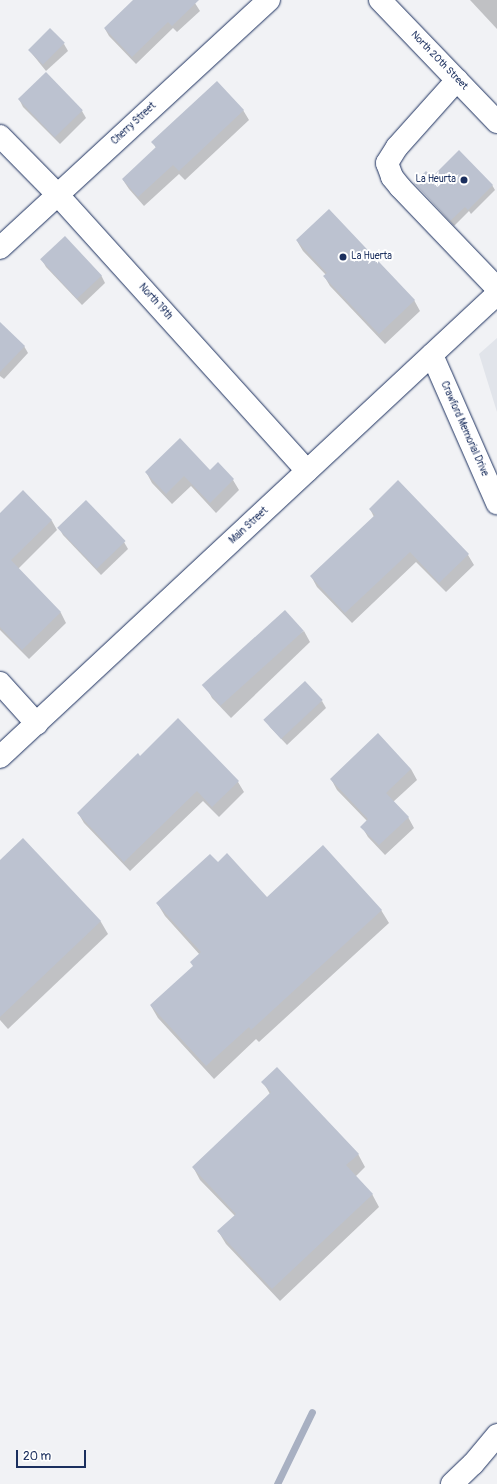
<!DOCTYPE html>
<style>
body{margin:0}
#map{position:relative;width:497px;height:1484px;overflow:hidden;background:#f1f2f5;font-family:Pangolin,sans-serif}
div>[style]{position:absolute}
.built>*{inset:0;background:#e1e4ea}
.shadow>*{inset:0;background:#0003}
.stream>*{height:7px;margin:-3.5px;padding:0 3.5px;transform-origin:3.5px;border-radius:3.5px;background:#a8b0c2}
.building>*{inset:0;background:#bcc2d0;transform-origin:0 0}
.roads{filter:drop-shadow(0 0 1px #1b2f5e) drop-shadow(0 0 1px #1b2f5e)}
.minor>*{height:22px;margin:-11px;padding:0 11px;transform-origin:11px;border-radius:11px;background:#fff}
.major>*{height:22px;margin:-11px;padding:0 11px;transform-origin:11px;border-radius:11px;background:#fff}
.dots>*{width:11px;height:11px;translate:-50% -50%;box-sizing:border-box;border:2px solid #fff;border-radius:50%}
span{translate:-50% -50%;white-space:nowrap;text-align:center;line-height:1.15;-webkit-text-stroke:4px #fff;paint-order:stroke}
.street-label{font-size:10px;color:#1b2f5e}
.poi-label{font-size:10px;color:#1b2f5e}
.right{translate:-100% -50%;text-align:right}
.left{translate:0 -50%;text-align:left}
.scale{position:absolute;left:16px;top:1450px;width:70px;height:18px;box-sizing:border-box;border:2px solid #1b2f5e;border-top:0;padding-left:5px;font-size:12px;line-height:14px;white-space:nowrap;color:#1b2f5e;-webkit-text-stroke:3px #fff;paint-order:stroke}
</style>
<div id="map">
<div class="built">
<div style="clip-path:polygon(497px 338px,497px 412px,479px 354px)"></div>
</div>
<div class="shadow">
<div style="clip-path:polygon(134px 0,193px 0,200px 11px,177px 32px,173px 28px,136px 64px,109px 36px,105px 29px)"></div>
<div style="clip-path:polygon(470px 0,497px 0,497px 29px)"></div>
<div style="clip-path:polygon(64px 44px,68px 51px,46px 71px,29px 50px)"></div>
<div style="clip-path:polygon(19px 99px,82px 111px,86px 118px,60px 144px,23px 107px)"></div>
<div style="clip-path:polygon(243px 110px,249px 120px,185px 180px,179px 174px,144px 206px,129px 189px,123px 180px,156px 148px,153px 142px)"></div>
<div style="clip-path:polygon(432px 179px,492px 185px,495px 190px,471px 214px,469px 211px,454px 226px,415px 183px)"></div>
<div style="clip-path:polygon(297px 241px,414px 300px,420px 311px,385px 344px,330px 286px,324px 276px,326px 275px,303px 251px)"></div>
<div style="clip-path:polygon(42px 260px,101px 275px,105px 283px,82px 305px,46px 267px)"></div>
<div style="clip-path:polygon(0 324px,24px 346px,28px 353px,4px 379px,0 376px)"></div>
<div style="clip-path:polygon(218px 464px,233px 480px,239px 490px,216px 513px,191px 486px,172px 504px,152px 483px,146px 472px,210px 471px)"></div>
<div style="clip-path:polygon(23px 491px,52px 521px,57px 530px,18px 569px,61px 613px,66px 623px,29px 659px,0 630px,0 514px)"></div>
<div style="clip-path:polygon(370px 509px,468px 555px,474px 565px,446px 592px,416px 562px,352px 623px,317px 587px,311px 576px,374px 517px)"></div>
<div style="clip-path:polygon(59px 528px,124px 542px,128px 549px,101px 575px,63px 535px)"></div>
<div style="clip-path:polygon(304px 631px,310px 642px,231px 718px,212px 698px,206px 687px)"></div>
<div style="clip-path:polygon(322px 701px,326px 708px,287px 745px,270px 727px,266px 720px)"></div>
<div style="clip-path:polygon(140px 757px,238px 782px,244px 792px,219px 817px,203px 801px,130px 871px,84px 823px,78px 813px)"></div>
<div style="clip-path:polygon(411px 769px,417px 780px,393px 802px,408px 817px,414px 828px,385px 855px,368px 837px,362px 827px,367px 821px,337px 790px,331px 779px)"></div>
<div style="clip-path:polygon(23px 839px,101px 922px,108px 934px,8px 1029px,0 1020px,0 861px)"></div>
<div style="clip-path:polygon(218px 864px,267px 898px,381px 910px,389px 923px,259px 1042px,256px 1039px,214px 1079px,158px 1018px,151px 1006px,194px 967px,200px 955px,165px 916px,157px 903px)"></div>
<div style="clip-path:polygon(263px 1082px,358px 1154px,365px 1167px,355px 1177px,372px 1194px,379px 1207px,280px 1301px,226px 1244px,218px 1231px,235px 1216px,200px 1180px,193px 1167px,270px 1094px)"></div>
</div>
<div class="stream">
<div style="left:277px;top:1484px;width:80px;rotate:-64.1deg"></div>
</div>
<div class="building">
<div style="clip-path:polygon(133px 0,199px 0,172px 26px,168px 22px,132px 57px,104px 28px)"></div>
<div style="left:50px;top:28px;width:21px;height:31px;rotate:45deg"></div>
<div style="left:46px;top:72px;width:53px;height:39px;rotate:46deg"></div>
<div style="clip-path:polygon(217px 81px,244px 110px,179px 171px,173px 165px,138px 197px,122px 179px,156px 147px,151px 142px)"></div>
<div style="clip-path:polygon(459px 150px,493px 185px,468px 210px,465px 207px,450px 221px,414px 183px,426px 171px,432px 177px)"></div>
<div style="clip-path:polygon(329px 209px,415px 300px,379px 334px,323px 276px,327px 273px,296px 240px)"></div>
<div style="left:65px;top:236px;width:54px;height:34px;rotate:47deg"></div>
<div style="clip-path:polygon(0 322px,25px 346px,0 372px)"></div>
<div style="clip-path:polygon(180px 438px,210px 470px,218px 462px,234px 479px,210px 503px,184px 476px,166px 494px,145px 472px)"></div>
<div style="clip-path:polygon(398px 480px,469px 554px,439px 583px,410px 552px,345px 613px,310px 576px,375px 515px,369px 509px)"></div>
<div style="clip-path:polygon(23px 490px,52px 520px,11px 560px,61px 612px,22px 650px,0 627px,0 513px)"></div>
<div style="left:86px;top:500px;width:57px;height:40px;rotate:46deg"></div>
<div style="left:285px;top:610px;width:28px;height:112px;rotate:48deg"></div>
<div style="left:305px;top:681px;width:26px;height:57px;rotate:47deg"></div>
<div style="clip-path:polygon(178px 718px,239px 781px,212px 807px,197px 791px,124px 862px,77px 813px,138px 753px,140px 756px)"></div>
<div style="clip-path:polygon(378px 733px,411px 769px,386px 793px,409px 817px,379px 845px,360px 827px,368px 819px,330px 779px)"></div>
<div style="clip-path:polygon(23px 838px,101px 921px,0 1017px,0 860px)"></div>
<div style="clip-path:polygon(323px 845px,382px 910px,251px 1030px,249px 1027px,206px 1066px,150px 1005px,193px 966px,190px 962px,201px 952px,156px 903px,210px 854px,218px 862px,227px 853px,267px 897px)"></div>
<div style="clip-path:polygon(277px 1067px,359px 1154px,346px 1165px,373px 1194px,272px 1289px,217px 1231px,236px 1214px,192px 1167px,271px 1092px,261px 1082px)"></div>
</div>
<div class="roads">
<div class="minor">
<div style="left:380px;top:0;width:169px;rotate:46.2deg"></div>
<div style="left:457px;top:80px;width:90px;rotate:131.8deg"></div>
<div style="left:397px;top:147px;width:19px;rotate:122deg"></div>
<div style="left:387px;top:163px;width:15px;rotate:70deg"></div>
<div style="left:392px;top:177px;width:13px;rotate:51deg"></div>
<div style="left:400px;top:187px;width:140px;rotate:46.2deg"></div>
<div style="left:0;top:136px;width:81px;rotate:45.5deg"></div>
<div style="left:57px;top:194px;width:373px;rotate:47.9deg"></div>
<div style="left:0;top:248px;width:366px;rotate:-42.7deg"></div>
<div style="left:432px;top:355px;width:162px;rotate:66.3deg"></div>
<div style="left:0;top:683px;width:55px;rotate:47.9deg"></div>
<div style="left:452px;top:1484px;width:29px;rotate:-44deg"></div>
<div style="left:473px;top:1464px;width:38px;rotate:-50deg"></div>
</div>
<div class="major">
<div style="left:0;top:757px;width:679px;rotate:-42.97deg"></div>
</div>
</div>
<div class="dots">
<div style="left:464px;top:180px;background:#1b2f5e"></div>
<div style="left:343px;top:257px;background:#1b2f5e"></div>
</div>
<div class="street-label">
<span style="left:439px;top:61px;rotate:46deg">North 20th Street</span>
<span style="left:134px;top:124px;rotate:-43deg">Cherry Street</span>
<span style="left:155px;top:302px;rotate:48deg">North 19th</span>
<span style="left:464px;top:429px;rotate:66deg">Crawford Memorial Drive</span>
<span style="left:249px;top:526px;rotate:-43deg">Main Street</span>
</div>
<div class="poi-label">
<span class="right" style="left:456px;top:180px">La Heurta</span>
<span class="left" style="left:351px;top:257px">La Huerta</span>
</div>
<div class="scale">20 m</div>
</div>
